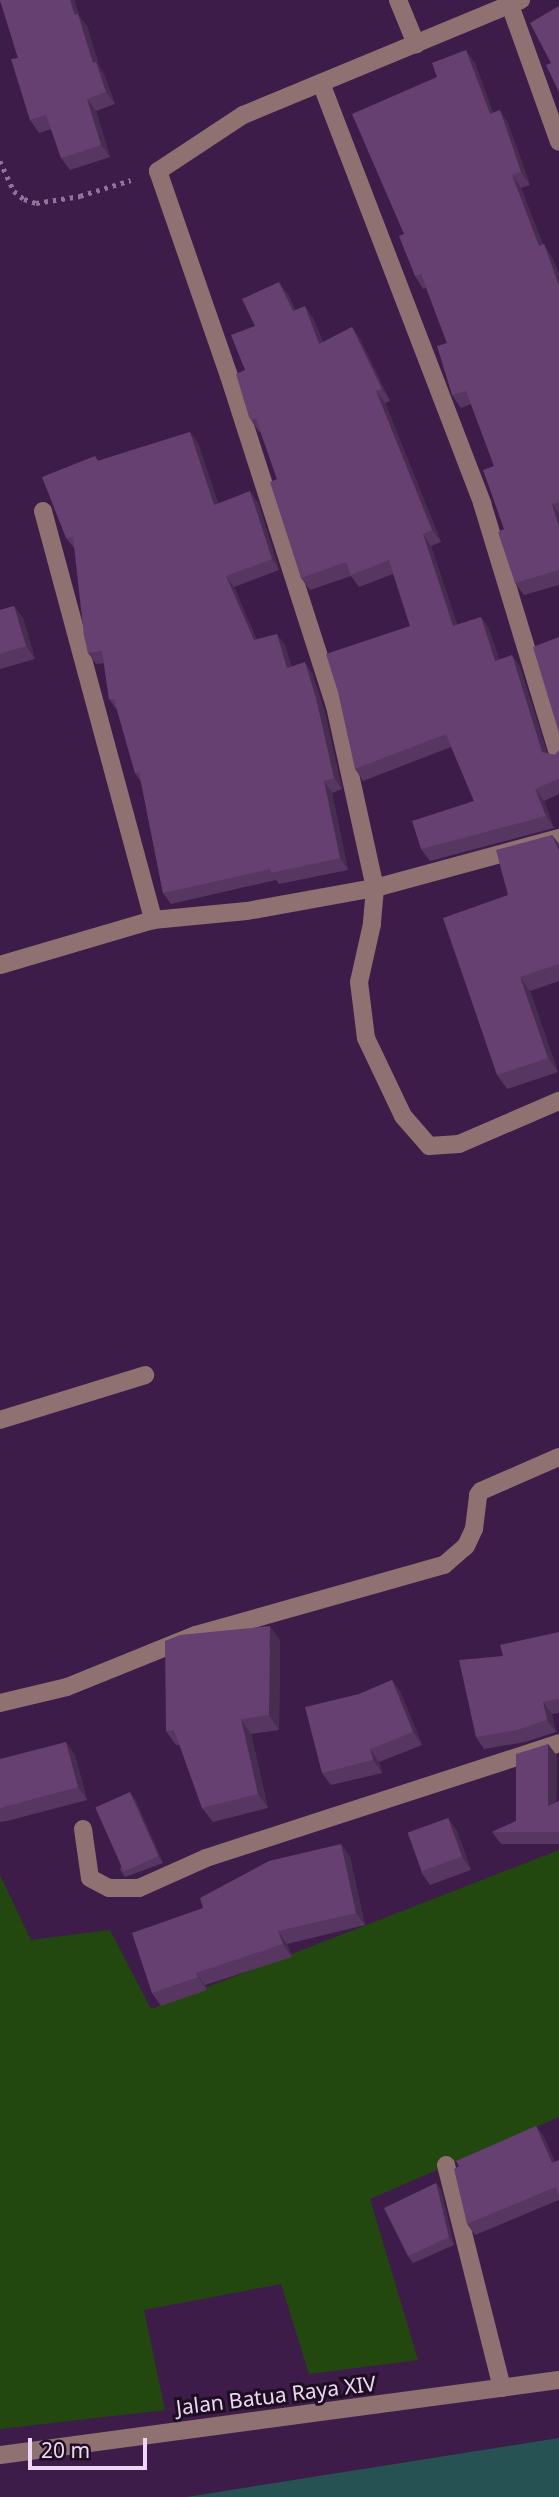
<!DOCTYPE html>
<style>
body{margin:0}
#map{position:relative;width:559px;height:2497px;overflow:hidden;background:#3e1c49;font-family:"Noto Sans",sans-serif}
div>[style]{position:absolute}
.green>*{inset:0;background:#224810}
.water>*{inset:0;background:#275253}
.path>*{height:4.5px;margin-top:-2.25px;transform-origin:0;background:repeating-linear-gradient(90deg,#8f7399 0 3.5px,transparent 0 8.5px)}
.minor>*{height:18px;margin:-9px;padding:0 9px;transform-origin:9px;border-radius:9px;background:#907171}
.wall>*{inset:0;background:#573761}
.shaded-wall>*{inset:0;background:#472d4f}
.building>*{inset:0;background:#654071;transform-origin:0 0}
span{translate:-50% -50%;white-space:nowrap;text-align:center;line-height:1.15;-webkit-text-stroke:6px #1d0e22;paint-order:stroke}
.street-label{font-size:21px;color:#edd7f4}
.scale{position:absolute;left:28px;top:2438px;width:119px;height:32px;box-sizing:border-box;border:4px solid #edd7f4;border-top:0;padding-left:9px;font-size:21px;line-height:24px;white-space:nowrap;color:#edd7f4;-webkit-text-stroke:5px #1d0e22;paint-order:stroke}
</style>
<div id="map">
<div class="green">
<div style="clip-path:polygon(559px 1850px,559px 2117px,370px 2199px,418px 2360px,309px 2374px,281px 2284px,144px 2310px,165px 2410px,0 2429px,0 1875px,31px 1940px,110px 1930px,151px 2009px)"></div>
</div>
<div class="water">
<div style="clip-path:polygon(559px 2438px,559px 2497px,187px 2497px)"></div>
</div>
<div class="path">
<div style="left:0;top:161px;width:33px;rotate:65deg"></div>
<div style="left:14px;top:191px;width:13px;rotate:39deg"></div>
<div style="left:24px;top:199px;width:13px;rotate:18deg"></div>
<div style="left:36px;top:203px;width:45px;rotate:-9deg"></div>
<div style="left:80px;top:196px;width:53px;rotate:-17.4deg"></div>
</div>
<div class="minor">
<div style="left:398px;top:0;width:48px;rotate:67.8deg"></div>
<div style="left:521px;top:0;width:301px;rotate:157.5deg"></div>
<div style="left:243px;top:115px;width:102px;rotate:146.6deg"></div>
<div style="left:158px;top:171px;width:217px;rotate:70.9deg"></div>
<div style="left:229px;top:376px;width:347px;rotate:72.2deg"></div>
<div style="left:335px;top:706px;width:186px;rotate:77.6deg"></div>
<div style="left:375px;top:888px;width:36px;rotate:95deg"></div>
<div style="left:372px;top:924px;width:59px;rotate:102.6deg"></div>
<div style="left:359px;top:982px;width:56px;rotate:82.9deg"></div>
<div style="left:366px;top:1038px;width:86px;rotate:64.6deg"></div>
<div style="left:403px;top:1116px;width:40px;rotate:49deg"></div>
<div style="left:429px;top:1146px;width:30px;rotate:-4deg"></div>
<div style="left:459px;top:1144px;width:109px;rotate:-23.3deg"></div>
<div style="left:510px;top:5px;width:145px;rotate:70.3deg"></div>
<div style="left:321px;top:83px;width:450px;rotate:69deg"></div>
<div style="left:482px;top:503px;width:264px;rotate:73.1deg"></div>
<div style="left:43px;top:511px;width:424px;rotate:74.9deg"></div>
<div style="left:0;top:965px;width:159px;rotate:-16.4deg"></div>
<div style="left:153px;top:920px;width:94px;rotate:-5.5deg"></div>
<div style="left:247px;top:911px;width:130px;rotate:-10.2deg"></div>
<div style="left:375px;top:888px;width:191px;rotate:-15.2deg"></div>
<div style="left:0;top:1420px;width:152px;rotate:-17.2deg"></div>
<div style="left:0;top:1703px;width:69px;rotate:-13.4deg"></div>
<div style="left:67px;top:1687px;width:139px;rotate:-22deg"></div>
<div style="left:196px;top:1635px;width:258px;rotate:-15.8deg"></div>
<div style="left:444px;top:1565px;width:29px;rotate:-41deg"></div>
<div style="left:466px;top:1546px;width:19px;rotate:-65deg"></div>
<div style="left:474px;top:1529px;width:34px;rotate:-83deg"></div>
<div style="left:478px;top:1495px;width:5px;rotate:-53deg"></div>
<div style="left:481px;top:1491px;width:85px;rotate:-23.6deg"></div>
<div style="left:83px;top:1829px;width:49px;rotate:81.9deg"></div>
<div style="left:90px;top:1878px;width:21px;rotate:28deg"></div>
<div style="left:109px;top:1888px;width:30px"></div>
<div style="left:139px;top:1888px;width:73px;rotate:-24.1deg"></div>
<div style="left:206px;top:1858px;width:371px;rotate:-18deg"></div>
<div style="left:446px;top:2165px;width:230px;rotate:75.9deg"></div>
<div style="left:0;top:2455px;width:564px;rotate:-7.64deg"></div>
</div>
<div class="wall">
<div style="clip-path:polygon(0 0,74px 0,79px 16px,87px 26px,99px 66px,104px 74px,115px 104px,96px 111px,110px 157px,70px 170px,61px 158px,51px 129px,39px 133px,30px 120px,18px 58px)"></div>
<div style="clip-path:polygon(475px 63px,493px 113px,508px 123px,530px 185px,521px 188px,543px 245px,552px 257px,559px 275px,559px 585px,524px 595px,515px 583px,504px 529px,494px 466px,471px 404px,461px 408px,452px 395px,447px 343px,426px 288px,423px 289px,415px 276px,404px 234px)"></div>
<div style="clip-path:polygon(288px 294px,295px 310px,313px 318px,323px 342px,352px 327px,360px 339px,390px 401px,385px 403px,441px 542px,431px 546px,457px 625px,481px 617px,489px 629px,499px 660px,512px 655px,520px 667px,547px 753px,555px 755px,559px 750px,559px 794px,544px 801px,554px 828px,430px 861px,421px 849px,474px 801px,451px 747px,363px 781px,355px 769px,410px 626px,393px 574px,359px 587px,351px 576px,310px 590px,301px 578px,277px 479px,260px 431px,259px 432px,251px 420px,245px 370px,255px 326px)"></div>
<div style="clip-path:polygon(190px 432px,198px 443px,218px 503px,258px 502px,279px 570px,234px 587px,257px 640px,285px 645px,291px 666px,312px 673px,324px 709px,342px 789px,332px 793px,348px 870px,279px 884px,276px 880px,171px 904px,163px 893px,141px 782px,135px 773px,117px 710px,109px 699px,104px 663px,96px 664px,88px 653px,75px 549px,66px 538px,95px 456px,99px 461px)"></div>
<div style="clip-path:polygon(14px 606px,23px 618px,35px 659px,0 669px,0 610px)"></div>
<div style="clip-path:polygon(552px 835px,559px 844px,559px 981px,530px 991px,558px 1072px,507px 1089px,497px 1075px,508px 895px)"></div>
<div style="clip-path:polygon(559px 1632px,559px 1713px,552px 1714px,556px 1732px,525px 1742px,484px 1749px,476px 1737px,503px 1656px)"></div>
<div style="clip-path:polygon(280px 1640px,279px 1730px,251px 1734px,268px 1808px,213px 1822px,202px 1808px,180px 1745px,176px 1745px,166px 1731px)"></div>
<div style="clip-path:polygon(392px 1680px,401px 1693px,422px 1745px,379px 1762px,382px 1773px,331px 1785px,322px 1773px,359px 1694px)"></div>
<div style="clip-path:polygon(548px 1744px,557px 1756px,556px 1802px,559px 1801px,559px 1844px,501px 1844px,492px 1832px,516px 1821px)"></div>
<div style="clip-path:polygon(75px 1755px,87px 1800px,7px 1821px,0 1822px,0 1759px)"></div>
<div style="clip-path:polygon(135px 1799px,163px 1863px,125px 1877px,120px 1870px)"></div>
<div style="clip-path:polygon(448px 1818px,457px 1831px,471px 1870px,430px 1885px,421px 1872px)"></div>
<div style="clip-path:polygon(341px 1844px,350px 1857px,365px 1925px,287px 1944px,292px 1957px,205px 1985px,207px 1990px,161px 2006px,152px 1993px,203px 1908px)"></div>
<div style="clip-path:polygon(536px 2126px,544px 2137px,555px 2162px,559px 2160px,559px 2200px,475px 2235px,467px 2224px)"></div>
<div style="clip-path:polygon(436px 2183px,441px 2190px,454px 2245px,413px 2263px,408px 2256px)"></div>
</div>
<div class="shaded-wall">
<div style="clip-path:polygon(70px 0,74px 0,79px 16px,87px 26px,99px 66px,104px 74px,115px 104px,106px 92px,93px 63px)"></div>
<div style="clip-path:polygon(466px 50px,475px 63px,498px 126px,490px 114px)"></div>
<div style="clip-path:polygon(87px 99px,96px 111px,110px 157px,101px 145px)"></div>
<div style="clip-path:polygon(500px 110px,508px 123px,530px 185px,521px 172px)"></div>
<div style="clip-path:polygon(512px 175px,521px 188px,548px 259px,539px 246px)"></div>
<div style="clip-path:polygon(544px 244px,552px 257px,559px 275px,559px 286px)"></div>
<div style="clip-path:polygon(279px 282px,288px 294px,301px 323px,293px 311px)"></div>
<div style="clip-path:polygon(305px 306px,313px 318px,328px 356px,319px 344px)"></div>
<div style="clip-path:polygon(352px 327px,360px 339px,390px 401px,382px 389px)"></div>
<div style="clip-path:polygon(376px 391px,385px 403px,441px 542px,432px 530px)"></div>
<div style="clip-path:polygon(190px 432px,198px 443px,222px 516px,214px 505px)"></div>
<div style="clip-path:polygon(250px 491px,258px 502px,279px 570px,272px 559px)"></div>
<div style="clip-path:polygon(552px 504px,559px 514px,559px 527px)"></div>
<div style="clip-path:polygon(423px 534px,431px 546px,462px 638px,453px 626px)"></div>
<div style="clip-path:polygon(226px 576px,234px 587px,262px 652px,254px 640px)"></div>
<div style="clip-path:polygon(14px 606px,23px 618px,35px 659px,26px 646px)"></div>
<div style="clip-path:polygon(481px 617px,489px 629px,504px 673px,495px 661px)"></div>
<div style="clip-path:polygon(277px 634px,285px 645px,295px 679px,287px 668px)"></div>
<div style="clip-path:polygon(512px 655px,520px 667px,551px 764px,542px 752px)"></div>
<div style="clip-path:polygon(305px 662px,312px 673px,324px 709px,342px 789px,334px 778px)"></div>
<div style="clip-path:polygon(324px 781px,332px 793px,348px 870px,340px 858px)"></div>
<div style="clip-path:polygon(535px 789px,544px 801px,554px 828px,546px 816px)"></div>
<div style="clip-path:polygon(552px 835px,559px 844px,559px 851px)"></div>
<div style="clip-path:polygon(520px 977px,530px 991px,558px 1072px,548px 1058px)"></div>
<div style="clip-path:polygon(270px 1626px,280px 1640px,279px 1730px,269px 1715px)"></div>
<div style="clip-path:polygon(392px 1680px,401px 1693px,422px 1745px,413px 1732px)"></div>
<div style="clip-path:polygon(543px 1702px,552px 1714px,556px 1732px,547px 1720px)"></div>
<div style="clip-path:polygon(241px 1719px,251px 1734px,268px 1808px,258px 1794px)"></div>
<div style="clip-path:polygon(66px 1742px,75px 1755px,87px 1800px,78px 1787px)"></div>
<div style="clip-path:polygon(548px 1744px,557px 1756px,556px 1818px,548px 1806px)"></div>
<div style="clip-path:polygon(370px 1749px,379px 1762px,382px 1773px,373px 1760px)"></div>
<div style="clip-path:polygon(130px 1792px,135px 1799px,163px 1863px,158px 1856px)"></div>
<div style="clip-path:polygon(448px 1818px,457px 1831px,471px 1870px,462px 1857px)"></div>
<div style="clip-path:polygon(341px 1844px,350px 1857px,365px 1925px,356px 1913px)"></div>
<div style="clip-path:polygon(278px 1931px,287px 1944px,292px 1957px,283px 1944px)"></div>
<div style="clip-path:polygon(196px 1973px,205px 1985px,207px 1990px,198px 1977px)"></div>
<div style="clip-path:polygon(536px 2126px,544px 2137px,559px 2172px,552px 2163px)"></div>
<div style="clip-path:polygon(436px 2183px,441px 2190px,454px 2245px,449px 2237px)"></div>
</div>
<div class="building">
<div style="clip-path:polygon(0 0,70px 0,74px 15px,78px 14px,93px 63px,96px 62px,106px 92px,87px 99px,101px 145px,61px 158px,46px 115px,30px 120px,11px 59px,18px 58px)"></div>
<div style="clip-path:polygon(559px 6px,559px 92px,546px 65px,551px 63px,530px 23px)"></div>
<div style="clip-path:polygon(466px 50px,490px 114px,500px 110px,521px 172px,512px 175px,539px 246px,544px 244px,559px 286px,559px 502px,552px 504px,559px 527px,559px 570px,515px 583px,498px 532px,504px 529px,483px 470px,494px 466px,466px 391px,452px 395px,437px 346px,447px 343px,421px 274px,415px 276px,399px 236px,404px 234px,352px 114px,437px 77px,432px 63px)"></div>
<div style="clip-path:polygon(279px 282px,293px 311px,305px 306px,319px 344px,352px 327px,382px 389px,376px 391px,432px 530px,423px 534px,453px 626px,481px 617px,495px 661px,512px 655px,542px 752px,555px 755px,559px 750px,559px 779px,535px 789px,546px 816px,421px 849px,412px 821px,474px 801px,446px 734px,355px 769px,338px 692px,326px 654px,410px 626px,389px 560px,351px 575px,346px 562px,301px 578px,270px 482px,277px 479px,256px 418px,251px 420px,249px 417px,236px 374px,245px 370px,231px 335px,255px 326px,242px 299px)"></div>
<div style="clip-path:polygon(190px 432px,214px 505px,250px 491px,272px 559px,226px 576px,254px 640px,277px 634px,287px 668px,305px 662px,316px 698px,334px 778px,324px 781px,340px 858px,271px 873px,270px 869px,163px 893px,139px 772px,135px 773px,114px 699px,109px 699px,102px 651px,88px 653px,84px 636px,73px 537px,66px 538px,42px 477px,95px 456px,97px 461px)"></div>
<div style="clip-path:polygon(14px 606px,26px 646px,0 654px,0 610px)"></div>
<div style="clip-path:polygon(559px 637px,559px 733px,533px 647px)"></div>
<div style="clip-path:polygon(552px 835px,559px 851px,559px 964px,520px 977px,548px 1058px,497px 1075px,443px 918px,508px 895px,496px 850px)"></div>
<div style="clip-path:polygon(270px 1626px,269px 1715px,241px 1719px,258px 1794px,202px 1808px,174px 1730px,166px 1731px,165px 1641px,180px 1635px)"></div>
<div style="clip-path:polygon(559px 1632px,559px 1699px,543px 1702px,547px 1720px,517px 1730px,476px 1737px,459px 1660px,503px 1656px,500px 1645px)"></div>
<div style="clip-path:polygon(392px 1680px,413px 1732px,370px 1749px,373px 1760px,322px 1773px,305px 1707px,359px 1694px)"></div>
<div style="clip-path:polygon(66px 1742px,78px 1787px,0 1808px,0 1759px)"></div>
<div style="clip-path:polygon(548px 1744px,548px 1806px,559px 1801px,559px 1832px,492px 1832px,516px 1821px,516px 1754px)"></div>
<div style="left:130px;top:1792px;width:70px;height:38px;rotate:66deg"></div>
<div style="left:448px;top:1818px;width:41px;height:43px;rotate:70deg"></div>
<div style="clip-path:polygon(341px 1844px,356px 1913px,278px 1931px,283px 1944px,196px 1973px,198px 1977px,152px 1993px,132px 1933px,203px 1908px,200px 1898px,269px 1861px)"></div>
<div style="clip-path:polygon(536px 2126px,552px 2163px,559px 2160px,559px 2196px,556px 2187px,467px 2224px,454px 2169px,459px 2166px,456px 2161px)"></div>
<div style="clip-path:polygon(436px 2183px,449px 2237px,408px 2256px,384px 2208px)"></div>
</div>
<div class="street-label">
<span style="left:276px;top:2395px;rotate:-7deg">Jalan Batua Raya XIV</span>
</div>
<div class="scale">20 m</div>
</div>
